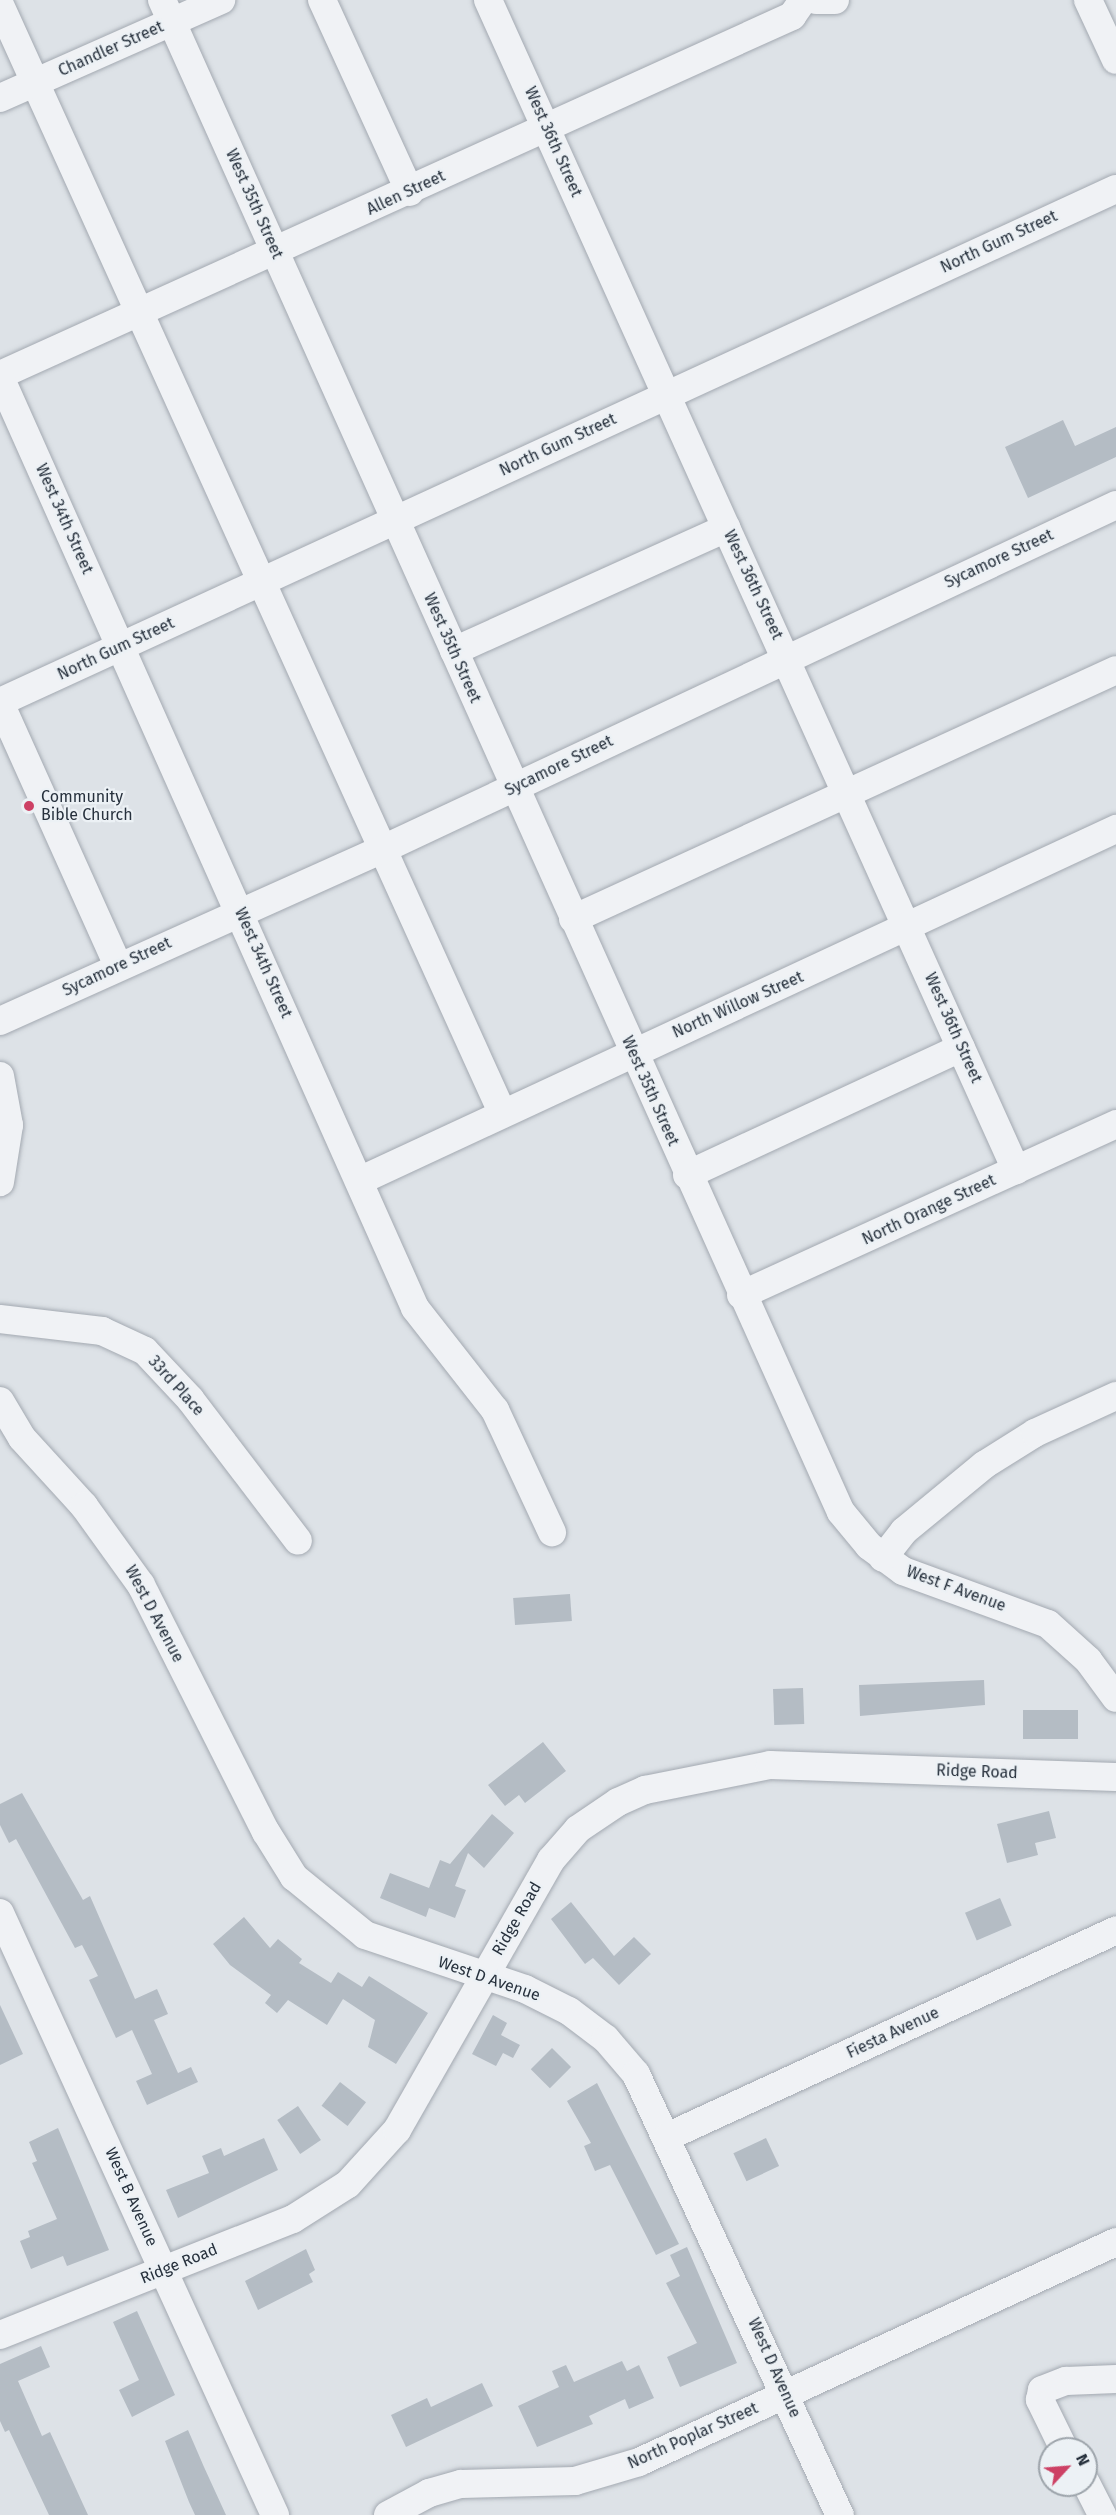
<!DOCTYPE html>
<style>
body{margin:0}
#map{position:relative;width:1116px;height:2515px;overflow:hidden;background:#dde2e7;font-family:"Fira Sans",sans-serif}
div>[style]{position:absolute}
.building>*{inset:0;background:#b4bcc4;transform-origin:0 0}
.roads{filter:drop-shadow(0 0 2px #a3a9b1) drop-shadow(0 0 2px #a3a9b1)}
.minor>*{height:28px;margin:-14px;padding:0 14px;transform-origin:14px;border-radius:14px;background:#f0f2f5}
.dots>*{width:16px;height:16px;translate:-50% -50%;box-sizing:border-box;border:3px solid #ecf1f5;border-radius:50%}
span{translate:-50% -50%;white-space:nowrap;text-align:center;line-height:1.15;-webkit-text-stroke:4.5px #ecf1f5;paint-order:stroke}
.street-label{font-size:16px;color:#27313d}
.poi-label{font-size:16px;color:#27313d}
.left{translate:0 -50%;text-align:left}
.north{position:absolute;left:1038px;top:2437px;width:60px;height:60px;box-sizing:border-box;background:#ecf1f5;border:2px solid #9da4ab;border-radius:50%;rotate:64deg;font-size:16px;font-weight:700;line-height:24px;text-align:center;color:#27313d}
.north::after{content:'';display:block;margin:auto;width:21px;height:27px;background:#cd4165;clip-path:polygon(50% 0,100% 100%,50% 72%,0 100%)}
</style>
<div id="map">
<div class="building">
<div style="clip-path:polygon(1063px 420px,1075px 446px,1116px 427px,1116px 457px,1028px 498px,1005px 447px)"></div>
<div style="left:570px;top:1594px;width:27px;height:57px;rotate:86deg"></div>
<div style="clip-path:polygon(984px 1680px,985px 1705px,860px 1716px,859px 1685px)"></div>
<div style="left:803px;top:1688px;width:36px;height:30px;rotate:88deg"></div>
<div style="left:1023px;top:1710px;width:55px;height:29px"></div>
<div style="clip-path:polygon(543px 1742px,566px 1771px,525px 1803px,519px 1795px,505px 1806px,488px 1785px)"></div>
<div style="clip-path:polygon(22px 1793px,83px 1900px,90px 1896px,135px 1999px,157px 1989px,168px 2014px,154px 2020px,178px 2073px,191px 2067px,198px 2082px,147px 2105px,136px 2081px,152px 2074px,132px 2030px,116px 2038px,89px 1980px,98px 1976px,82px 1945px,75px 1948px,16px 1839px,9px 1843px,0 1825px,0 1804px)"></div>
<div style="clip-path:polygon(1049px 1811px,1056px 1838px,1035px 1843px,1038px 1855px,1007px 1863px,997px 1824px)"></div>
<div style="clip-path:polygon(492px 1814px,514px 1833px,484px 1868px,468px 1853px,455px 1886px,466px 1890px,455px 1918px,429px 1908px,426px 1917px,380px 1898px,390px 1873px,429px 1888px,440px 1860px,450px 1864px)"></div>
<div style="left:1000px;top:1898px;width:30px;height:38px;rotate:67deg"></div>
<div style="clip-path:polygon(571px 1902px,614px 1956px,634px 1937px,651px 1954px,619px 1985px,593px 1958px,585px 1964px,551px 1919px)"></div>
<div style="clip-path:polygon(244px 1917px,270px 1948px,278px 1939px,302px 1959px,299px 1963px,331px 1983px,338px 1972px,362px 1987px,369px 1976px,428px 2013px,396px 2064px,368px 2047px,375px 2020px,343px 1999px,327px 2025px,288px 2000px,277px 2013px,265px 2003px,271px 1995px,230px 1965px,213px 1944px)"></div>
<div style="clip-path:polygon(0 2005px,23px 2054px,0 2065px)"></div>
<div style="clip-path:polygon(493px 2015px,507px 2023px,501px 2035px,520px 2045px,513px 2058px,503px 2053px,496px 2066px,472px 2054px)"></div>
<div style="left:552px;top:2048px;width:27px;height:30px;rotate:45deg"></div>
<div style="left:340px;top:2082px;width:33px;height:30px;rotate:38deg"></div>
<div style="clip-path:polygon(597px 2083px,679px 2244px,656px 2255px,610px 2165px,595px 2171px,584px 2146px,591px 2143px,567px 2101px)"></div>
<div style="left:298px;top:2106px;width:41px;height:25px;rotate:56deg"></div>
<div style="clip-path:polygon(58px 2128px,109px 2250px,67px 2266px,63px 2256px,31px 2269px,20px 2241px,30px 2237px,28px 2231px,57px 2219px,32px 2163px,37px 2161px,29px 2142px)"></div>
<div style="clip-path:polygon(264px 2138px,278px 2170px,178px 2218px,166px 2190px,209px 2173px,202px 2156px,221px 2148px,224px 2156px)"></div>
<div style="left:766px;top:2138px;width:31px;height:36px;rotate:65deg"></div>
<div style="clip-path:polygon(687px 2247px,737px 2363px,680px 2387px,667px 2357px,697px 2343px,666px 2283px,680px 2276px,670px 2255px)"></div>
<div style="clip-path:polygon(306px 2249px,315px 2270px,309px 2274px,313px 2282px,258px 2310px,245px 2281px)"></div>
<div style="clip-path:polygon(137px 2311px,175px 2395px,132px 2417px,119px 2390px,139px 2380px,113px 2322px)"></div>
<div style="clip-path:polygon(41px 2346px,50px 2367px,18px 2381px,42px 2436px,50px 2432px,88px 2515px,49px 2515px,9px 2430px,5px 2432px,0 2421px,0 2364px)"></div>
<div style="clip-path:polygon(622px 2361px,627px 2371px,639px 2365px,654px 2398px,629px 2409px,625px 2399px,589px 2416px,593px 2424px,537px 2447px,518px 2406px,559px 2387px,552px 2371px,566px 2365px,574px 2382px)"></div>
<div style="clip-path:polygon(482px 2383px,493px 2406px,406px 2447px,391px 2415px,427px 2398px,431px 2407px)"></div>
<div style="clip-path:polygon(188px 2430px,204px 2467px,226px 2515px,195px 2515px,189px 2502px,165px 2441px)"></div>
</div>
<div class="roads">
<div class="minor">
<div style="left:162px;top:0;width:1657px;rotate:65.82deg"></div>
<div style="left:841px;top:1512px;width:44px;rotate:50.5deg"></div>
<div style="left:869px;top:1546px;width:42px;rotate:36.3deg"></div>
<div style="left:903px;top:1571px;width:154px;rotate:20.1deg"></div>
<div style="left:1048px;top:1624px;width:54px;rotate:42deg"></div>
<div style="left:1088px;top:1660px;width:47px;rotate:53.6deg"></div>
<div style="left:322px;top:0;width:211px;rotate:65.4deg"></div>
<div style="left:488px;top:0;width:1284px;rotate:65.71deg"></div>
<div style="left:816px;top:0;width:19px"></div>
<div style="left:1088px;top:0;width:66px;rotate:65deg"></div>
<div style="left:0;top:5px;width:1216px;rotate:65.61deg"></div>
<div style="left:0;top:98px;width:242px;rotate:-23.9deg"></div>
<div style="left:0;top:375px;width:870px;rotate:-24.38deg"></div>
<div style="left:792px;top:16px;width:19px;rotate:-55deg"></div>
<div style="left:0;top:377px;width:1019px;rotate:65.97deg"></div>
<div style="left:415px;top:1308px;width:130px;rotate:51.9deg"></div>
<div style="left:495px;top:1410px;width:135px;rotate:65deg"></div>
<div style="left:454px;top:651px;width:299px;rotate:-24.3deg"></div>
<div style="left:0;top:702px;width:1228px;rotate:-24.69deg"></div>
<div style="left:0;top:703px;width:288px;rotate:65.8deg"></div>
<div style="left:573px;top:919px;width:597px;rotate:-24.63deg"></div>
<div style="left:0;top:1021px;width:418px;rotate:-24.2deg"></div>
<div style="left:381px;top:850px;width:812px;rotate:-25.14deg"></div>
<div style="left:0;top:1076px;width:50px;rotate:79.6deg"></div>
<div style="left:9px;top:1125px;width:58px;rotate:99deg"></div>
<div style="left:687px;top:1175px;width:302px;rotate:-24.9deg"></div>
<div style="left:359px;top:1181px;width:835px;rotate:-24.94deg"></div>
<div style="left:741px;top:1295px;width:412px;rotate:-24.5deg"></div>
<div style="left:0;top:1319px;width:103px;rotate:6.7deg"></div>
<div style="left:102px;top:1331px;width:47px;rotate:24.9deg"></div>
<div style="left:145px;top:1351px;width:66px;rotate:46.8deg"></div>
<div style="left:190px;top:1399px;width:178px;rotate:52.7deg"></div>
<div style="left:0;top:1401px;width:43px;rotate:59.3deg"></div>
<div style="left:22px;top:1438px;width:92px;rotate:47.6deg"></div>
<div style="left:84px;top:1506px;width:97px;rotate:54.2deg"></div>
<div style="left:141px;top:1585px;width:277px;rotate:63.2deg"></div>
<div style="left:266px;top:1832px;width:53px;rotate:58.1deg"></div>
<div style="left:294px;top:1877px;width:92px;rotate:39.2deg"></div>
<div style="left:365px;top:1935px;width:169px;rotate:18.6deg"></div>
<div style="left:525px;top:1989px;width:49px;rotate:26.6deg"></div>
<div style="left:569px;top:2011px;width:46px;rotate:37.1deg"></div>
<div style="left:606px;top:2039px;width:46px;rotate:49.4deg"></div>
<div style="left:636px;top:2074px;width:486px;rotate:65.2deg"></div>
<div style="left:883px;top:1558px;width:34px;rotate:-52deg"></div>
<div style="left:904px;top:1531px;width:104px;rotate:-39.5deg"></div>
<div style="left:984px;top:1465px;width:60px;rotate:-32.1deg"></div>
<div style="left:1035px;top:1433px;width:89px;rotate:-24.6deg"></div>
<div style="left:0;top:1913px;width:662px;rotate:65.45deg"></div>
<div style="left:669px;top:2136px;width:492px;rotate:-24.7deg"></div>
<div style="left:0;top:2335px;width:315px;rotate:-21.6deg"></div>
<div style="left:293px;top:2219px;width:65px;rotate:-32.5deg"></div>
<div style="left:348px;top:2184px;width:73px;rotate:-47.8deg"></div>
<div style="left:397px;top:2130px;width:311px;rotate:-60.3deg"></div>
<div style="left:551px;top:1860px;width:41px;rotate:-48.9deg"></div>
<div style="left:578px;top:1829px;width:48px;rotate:-34deg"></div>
<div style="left:618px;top:1802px;width:30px;rotate:-24deg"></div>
<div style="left:645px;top:1790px;width:127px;rotate:-11.3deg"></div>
<div style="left:770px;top:1765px;width:346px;rotate:2deg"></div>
<div style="left:1064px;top:2449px;width:55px;rotate:-116.1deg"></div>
<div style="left:1040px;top:2400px;width:10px;rotate:-79deg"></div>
<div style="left:1042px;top:2390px;width:26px;rotate:-21deg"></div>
<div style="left:1066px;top:2381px;width:50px;rotate:-2.3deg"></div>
<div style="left:1086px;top:2483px;width:36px;rotate:63deg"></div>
<div style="left:388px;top:2515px;width:47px;rotate:-28.2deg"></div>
<div style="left:429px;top:2493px;width:33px;rotate:-16deg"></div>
<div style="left:461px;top:2484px;width:114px;rotate:-1.5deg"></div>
<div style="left:575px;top:2481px;width:67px;rotate:-16.5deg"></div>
<div style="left:639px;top:2462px;width:525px;rotate:-24.76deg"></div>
</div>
</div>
<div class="dots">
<div style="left:29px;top:806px;background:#cd4165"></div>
</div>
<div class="street-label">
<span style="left:111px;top:49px;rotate:-24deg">Chandler Street</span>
<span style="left:553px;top:142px;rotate:66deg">West 36th Street</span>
<span style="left:406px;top:193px;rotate:-25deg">Allen Street</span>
<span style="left:254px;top:204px;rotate:66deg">West 35th Street</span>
<span style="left:999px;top:242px;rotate:-25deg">North Gum Street</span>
<span style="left:558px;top:445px;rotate:-25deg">North Gum Street</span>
<span style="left:64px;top:519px;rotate:66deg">West 34th Street</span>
<span style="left:999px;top:559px;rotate:-25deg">Sycamore Street</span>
<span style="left:753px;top:585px;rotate:65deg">West 36th Street</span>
<span style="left:452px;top:648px;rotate:66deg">West 35th Street</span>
<span style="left:116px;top:649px;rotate:-25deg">North Gum Street</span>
<span style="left:559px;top:766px;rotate:-26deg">Sycamore Street</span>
<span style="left:263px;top:963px;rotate:66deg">West 34th Street</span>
<span style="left:117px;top:967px;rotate:-25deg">Sycamore Street</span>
<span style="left:738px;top:1005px;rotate:-24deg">North Willow Street</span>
<span style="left:953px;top:1028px;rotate:66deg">West 36th Street</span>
<span style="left:650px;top:1091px;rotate:66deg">West 35th Street</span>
<span style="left:929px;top:1210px;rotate:-25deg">North Orange Street</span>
<span style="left:176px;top:1386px;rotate:48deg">33rd Place</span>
<span style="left:956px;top:1589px;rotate:20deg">West F Avenue</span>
<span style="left:154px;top:1614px;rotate:62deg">West D Avenue</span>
<span style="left:977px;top:1772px;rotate:2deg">Ridge Road</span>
<span style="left:517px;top:1919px;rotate:-60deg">Ridge Road</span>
<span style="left:489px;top:1979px;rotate:19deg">West D Avenue</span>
<span style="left:893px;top:2033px;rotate:-25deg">Fiesta Avenue</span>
<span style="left:131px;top:2197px;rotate:66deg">West B Avenue</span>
<span style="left:179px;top:2264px;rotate:-22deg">Ridge Road</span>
<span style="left:774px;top:2368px;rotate:66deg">West D Avenue</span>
<span style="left:693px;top:2436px;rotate:-24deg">North Poplar Street</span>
</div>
<div class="poi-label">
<span class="left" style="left:41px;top:806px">Community<br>Bible Church</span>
</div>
<div class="north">N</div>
</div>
